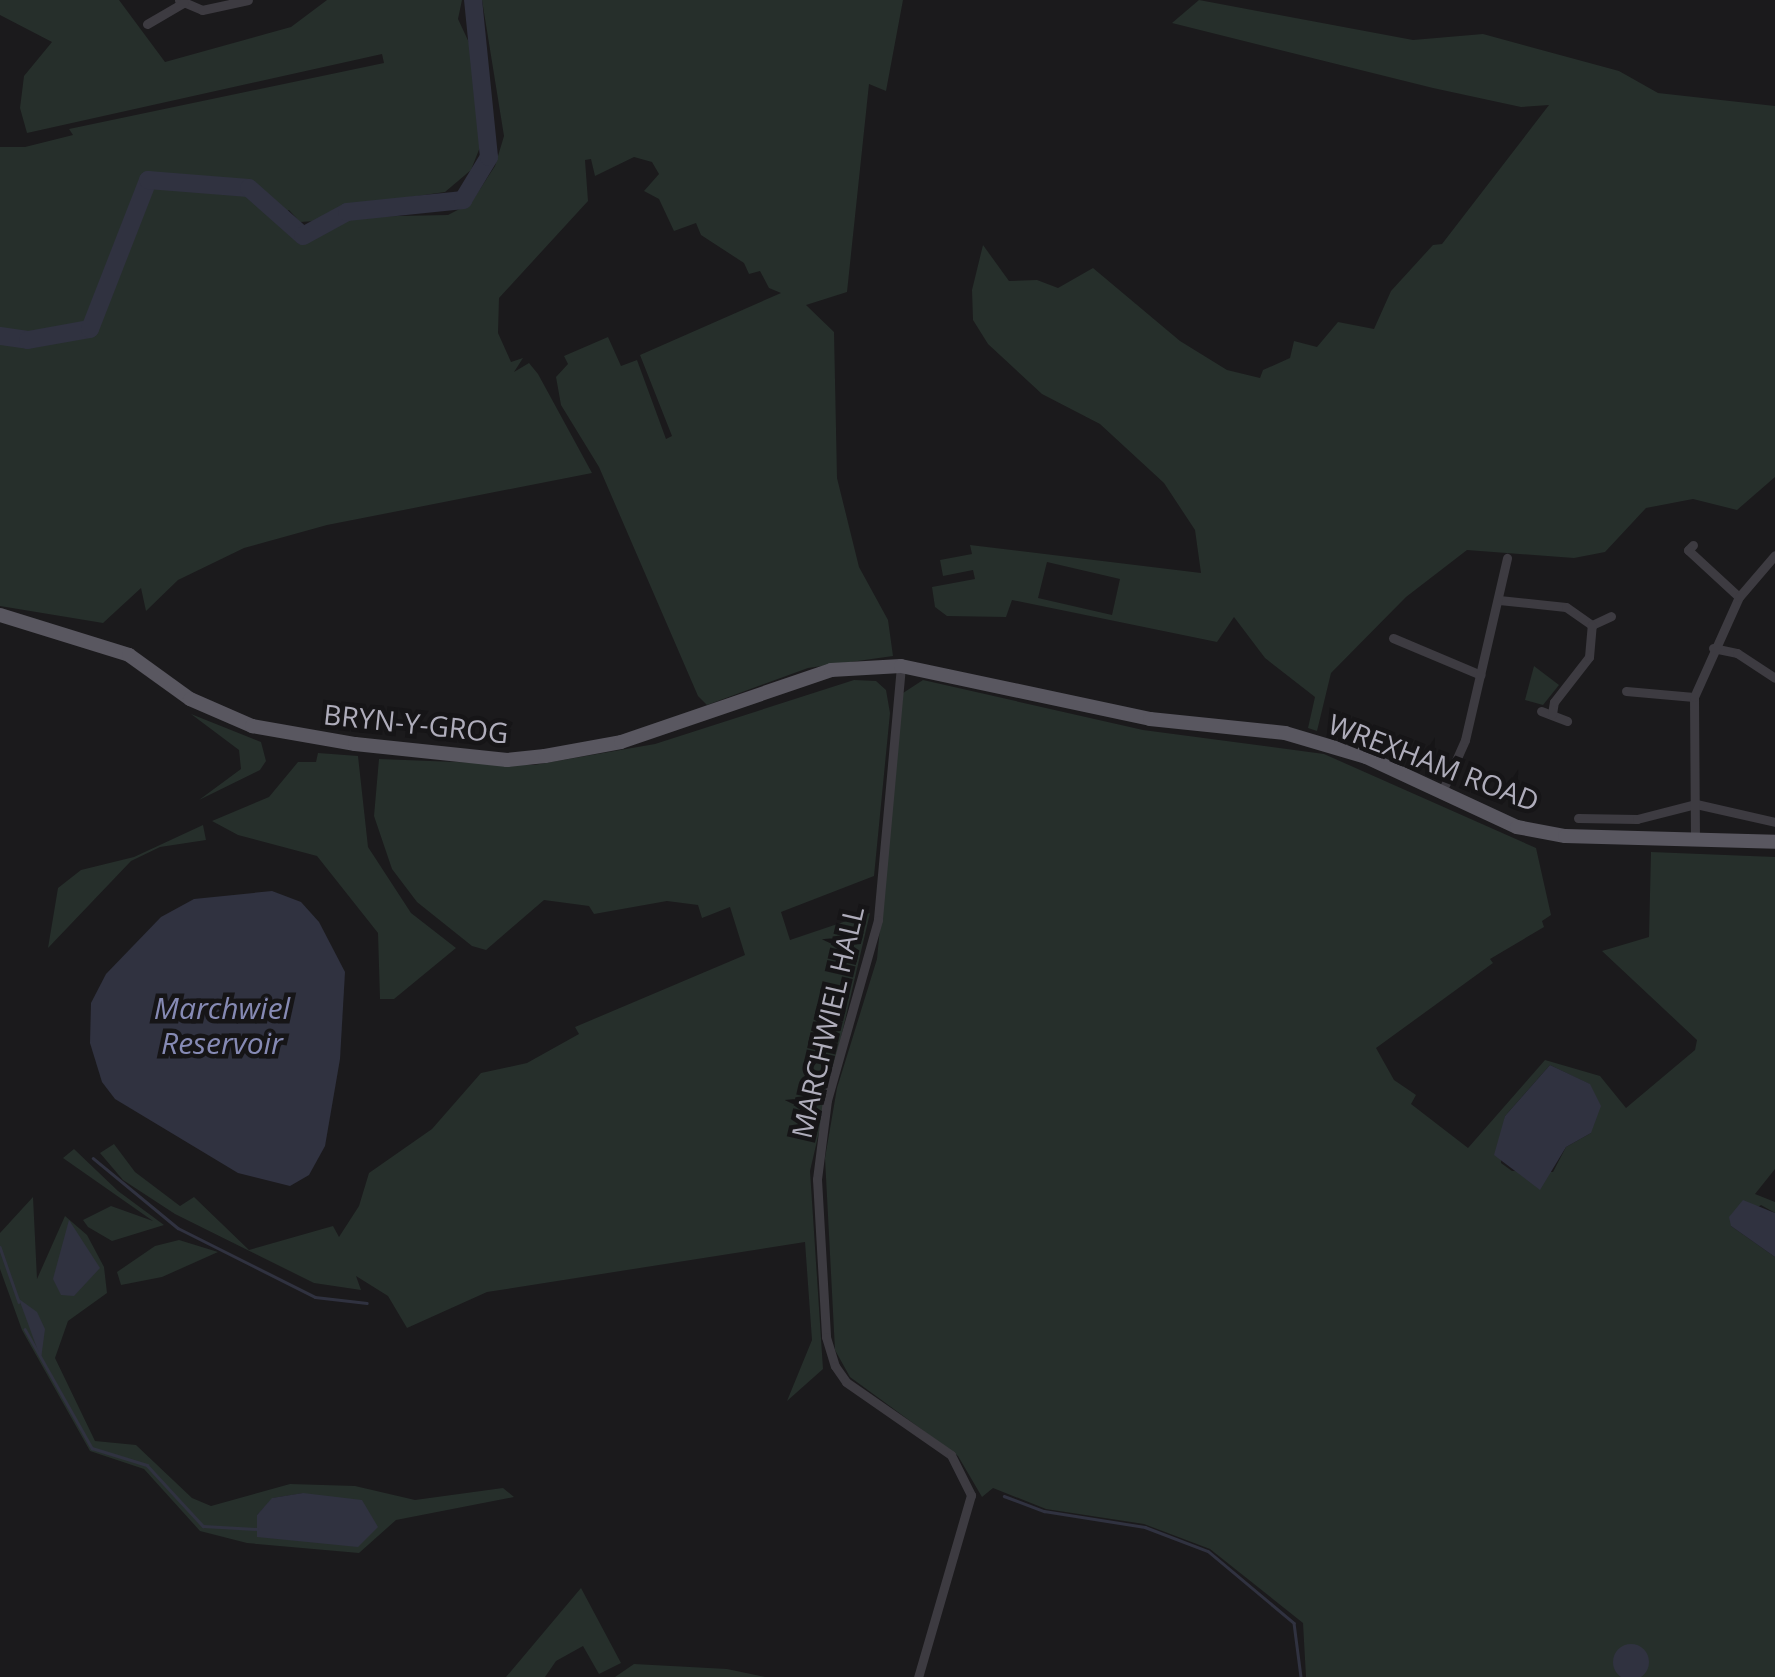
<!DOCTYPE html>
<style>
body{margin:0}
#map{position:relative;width:1775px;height:1677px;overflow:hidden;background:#1b1a1c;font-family:"Open Sans",sans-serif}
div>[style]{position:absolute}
.green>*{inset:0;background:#262f2b}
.water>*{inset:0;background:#303240}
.round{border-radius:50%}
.stream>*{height:2.5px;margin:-1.25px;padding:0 1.25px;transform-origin:1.25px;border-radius:1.25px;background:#303240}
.river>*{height:18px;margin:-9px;padding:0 9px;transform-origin:9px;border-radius:9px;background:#303240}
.street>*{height:9px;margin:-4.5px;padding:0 4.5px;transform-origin:4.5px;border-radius:4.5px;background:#3d3b41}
.primary>*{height:14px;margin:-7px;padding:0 7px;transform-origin:7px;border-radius:7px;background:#595760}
span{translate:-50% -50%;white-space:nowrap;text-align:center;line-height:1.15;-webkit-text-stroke:9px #161517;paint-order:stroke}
.street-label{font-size:28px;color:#afadbb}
.water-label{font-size:30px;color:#868ab4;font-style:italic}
</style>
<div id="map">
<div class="green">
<div style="clip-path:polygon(0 0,119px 0,165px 62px,291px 27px,327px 0,462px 0,458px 19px,473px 51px,482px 142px,471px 170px,445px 192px,348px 206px,316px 221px,300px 222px,289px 210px,272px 218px,299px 244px,349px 217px,448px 215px,471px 203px,495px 166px,504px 136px,482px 0,903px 0,886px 91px,869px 84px,847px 292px,806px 305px,834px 332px,837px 478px,859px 567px,888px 620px,893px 656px,808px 668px,707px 705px,698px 696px,599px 467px,561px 405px,556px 377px,568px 364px,564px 356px,608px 337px,621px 366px,637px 360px,666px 439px,672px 436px,640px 355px,781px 293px,769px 288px,760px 271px,749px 274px,744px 263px,701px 235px,696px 223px,674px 231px,659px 199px,644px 191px,659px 174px,652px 162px,634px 157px,595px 176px,591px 159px,585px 160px,588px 201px,499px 298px,498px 333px,511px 362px,523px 358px,514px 372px,529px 363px,538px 374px,592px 473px,327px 525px,244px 548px,178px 580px,146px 611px,141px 588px,103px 623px,0 606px,0 147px,25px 147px,73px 135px,69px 129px,384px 63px,382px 54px,27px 133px,20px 108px,24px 76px,52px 42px,0 15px)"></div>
<div style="clip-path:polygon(evenodd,1199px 0,1413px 40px,1483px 34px,1619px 71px,1658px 93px,1775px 106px,1775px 477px,1737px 510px,1693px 499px,1646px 508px,1605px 552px,1574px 558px,1467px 550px,1406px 597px,1331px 673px,1317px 731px,1308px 728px,1315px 697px,1265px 658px,1234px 617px,1217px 642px,1012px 600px,1006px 617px,947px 616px,935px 607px,932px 587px,975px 579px,973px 570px,943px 576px,940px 560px,972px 554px,970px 545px,1201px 573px,1195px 530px,1164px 483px,1100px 424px,1042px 394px,988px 344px,973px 320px,972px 290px,983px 245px,1009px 281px,1037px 280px,1058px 288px,1093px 268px,1180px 341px,1227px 370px,1260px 378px,1263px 370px,1290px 358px,1294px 341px,1317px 347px,1338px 322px,1374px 329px,1391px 291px,1433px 245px,1442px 244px,1549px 105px,1521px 107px,1433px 88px,1172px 23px,1199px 0,1047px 562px,1120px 579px,1112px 615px,1038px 598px,1047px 562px)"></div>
<div style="clip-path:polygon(1534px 666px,1559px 685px,1543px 705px,1525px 700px)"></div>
<div style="clip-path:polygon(854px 680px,876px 681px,886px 690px,890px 713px,874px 876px,781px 912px,790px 940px,870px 913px,810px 1171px,823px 1369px,787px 1401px,812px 1340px,805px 1242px,487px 1292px,407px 1328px,388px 1296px,356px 1276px,361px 1290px,314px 1283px,175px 1214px,123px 1180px,100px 1153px,114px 1144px,135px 1172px,180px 1206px,194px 1197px,249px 1250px,333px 1226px,339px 1237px,359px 1206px,369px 1173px,432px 1129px,481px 1073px,527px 1063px,579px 1034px,575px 1027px,745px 955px,730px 907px,702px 918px,698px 905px,667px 901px,594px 914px,589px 906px,544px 900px,486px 950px,472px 946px,417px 902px,392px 869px,374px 816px,379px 759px,534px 765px,655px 744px)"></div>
<div style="clip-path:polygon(evenodd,923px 680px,1143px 730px,1324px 754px,1536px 848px,1551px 915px,1542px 921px,1544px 927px,1490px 959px,1493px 963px,1376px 1048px,1394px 1080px,1416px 1095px,1411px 1104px,1468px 1148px,1545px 1060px,1600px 1076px,1626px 1108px,1695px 1050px,1697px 1040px,1602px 951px,1649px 937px,1651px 852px,1775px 857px,1775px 1169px,1755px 1194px,1775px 1202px,1775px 1213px,1761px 1205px,1731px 1226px,1775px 1257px,1775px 1677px,1306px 1677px,1303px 1623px,1210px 1549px,1144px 1524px,1046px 1509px,993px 1488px,982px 1497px,958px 1456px,850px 1377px,835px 1350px,825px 1158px,837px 1088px,877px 959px,903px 693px,923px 680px,1550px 1065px,1589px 1084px,1591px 1133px,1566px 1147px,1553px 1172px,1512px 1171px,1501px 1163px,1505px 1116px,1550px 1065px)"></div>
<div style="clip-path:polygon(191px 714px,261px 742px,266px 761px,260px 770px,199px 800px,241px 769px,239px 750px)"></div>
<div style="clip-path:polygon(318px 753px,358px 756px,368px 847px,411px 913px,456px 948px,394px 999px,380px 999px,378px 933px,317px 856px,238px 835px,212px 821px,269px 797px,298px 762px,316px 762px)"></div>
<div style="clip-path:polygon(203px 825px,206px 840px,160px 847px,131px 861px,48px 948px,58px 888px,81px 870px,134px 857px)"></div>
<div style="clip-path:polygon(74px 1149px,118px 1191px,164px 1225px,112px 1241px,88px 1227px,83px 1220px,111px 1206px,153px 1221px,63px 1158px)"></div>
<div style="clip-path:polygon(evenodd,33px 1197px,37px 1279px,65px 1216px,87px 1235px,104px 1267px,107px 1293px,68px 1321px,55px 1358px,95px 1441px,136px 1445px,192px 1498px,211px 1506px,290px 1484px,355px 1486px,415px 1500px,503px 1488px,514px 1497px,396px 1520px,359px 1553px,247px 1543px,200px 1531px,144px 1469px,90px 1451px,22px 1330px,0 1269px,0 1233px,33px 1197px,304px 1493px,257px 1537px,257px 1515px,273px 1498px,304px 1493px)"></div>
<div style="clip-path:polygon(179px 1240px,218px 1252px,162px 1277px,121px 1285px,117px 1272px,155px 1246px)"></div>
<div style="clip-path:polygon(581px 1588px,621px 1663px,599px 1674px,583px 1646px,556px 1661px,545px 1677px,506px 1677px)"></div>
<div style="clip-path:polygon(634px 1664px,727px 1669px,765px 1677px,615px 1677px)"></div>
</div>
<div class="water">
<div style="clip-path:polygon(272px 891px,301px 902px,319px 922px,345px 972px,340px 1059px,325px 1146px,309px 1175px,290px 1186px,238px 1173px,115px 1099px,102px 1082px,90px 1043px,91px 1003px,106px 974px,161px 917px,194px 899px)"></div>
<div style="clip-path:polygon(1550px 1065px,1590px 1084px,1601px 1106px,1591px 1133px,1566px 1147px,1540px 1190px,1494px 1155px,1505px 1116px)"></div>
<div style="clip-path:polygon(1743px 1200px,1775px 1213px,1775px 1257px,1731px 1226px,1729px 1217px)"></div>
<div style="clip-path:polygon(69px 1220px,100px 1268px,74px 1296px,61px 1295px,53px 1279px)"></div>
<div style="clip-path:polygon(19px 1299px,37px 1312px,45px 1329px,41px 1359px)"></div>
<div style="clip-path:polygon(303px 1493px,362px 1500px,378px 1527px,358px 1547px,257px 1537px,257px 1515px,272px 1498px)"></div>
<div class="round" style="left:1613px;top:1644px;width:36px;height:36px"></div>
</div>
<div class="stream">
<div style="left:93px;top:1158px;width:110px;rotate:39.5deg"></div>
<div style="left:178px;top:1228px;width:153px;rotate:26.7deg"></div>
<div style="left:315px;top:1297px;width:52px;rotate:6.6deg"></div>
<div style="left:0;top:1247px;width:58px;rotate:70.9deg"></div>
<div style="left:25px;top:1329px;width:137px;rotate:60.6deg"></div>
<div style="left:92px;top:1448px;width:58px;rotate:17.2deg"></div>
<div style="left:147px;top:1465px;width:83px;rotate:47.4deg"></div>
<div style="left:203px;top:1526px;width:54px;rotate:3.2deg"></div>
<div style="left:1004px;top:1496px;width:43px;rotate:20.6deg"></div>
<div style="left:1044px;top:1511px;width:102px;rotate:9deg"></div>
<div style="left:1145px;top:1527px;width:67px;rotate:20.9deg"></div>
<div style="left:1208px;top:1551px;width:112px;rotate:39.9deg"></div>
<div style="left:1294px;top:1623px;width:54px;rotate:82.6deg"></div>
</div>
<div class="river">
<div style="left:0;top:336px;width:28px;rotate:8deg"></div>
<div style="left:28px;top:340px;width:63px;rotate:-10.1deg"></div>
<div style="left:90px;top:329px;width:160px;rotate:-68.7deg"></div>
<div style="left:148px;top:180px;width:101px;rotate:4.5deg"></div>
<div style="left:249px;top:188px;width:72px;rotate:41.6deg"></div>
<div style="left:303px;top:236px;width:50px;rotate:-28.6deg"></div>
<div style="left:347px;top:212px;width:117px;rotate:-5.9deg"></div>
<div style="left:463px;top:200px;width:50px;rotate:-58.8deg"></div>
<div style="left:489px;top:157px;width:158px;rotate:-95.8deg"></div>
</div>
<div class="street">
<div style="left:179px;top:0;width:25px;rotate:23deg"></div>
<div style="left:202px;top:10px;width:47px;rotate:-12.3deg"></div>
<div style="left:147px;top:24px;width:42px;rotate:-30.3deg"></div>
<div style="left:1693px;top:545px;width:7px;rotate:135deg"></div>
<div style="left:1688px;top:550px;width:69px;rotate:42.7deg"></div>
<div style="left:1499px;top:600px;width:67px;rotate:6deg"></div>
<div style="left:1566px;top:607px;width:32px;rotate:35deg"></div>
<div style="left:1592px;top:625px;width:21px;rotate:-25deg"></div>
<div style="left:1393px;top:638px;width:95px;rotate:22.8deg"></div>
<div style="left:1713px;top:648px;width:25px;rotate:12deg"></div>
<div style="left:1737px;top:653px;width:45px;rotate:33.3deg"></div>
<div style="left:901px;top:666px;width:255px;rotate:95.2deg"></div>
<div style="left:878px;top:920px;width:187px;rotate:105.8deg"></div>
<div style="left:827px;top:1100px;width:80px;rotate:97.2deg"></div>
<div style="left:817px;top:1179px;width:158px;rotate:86.7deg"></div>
<div style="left:826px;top:1337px;width:30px;rotate:73deg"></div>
<div style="left:835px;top:1366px;width:19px;rotate:55deg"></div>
<div style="left:846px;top:1382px;width:128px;rotate:34.8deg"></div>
<div style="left:951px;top:1455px;width:45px;rotate:63.4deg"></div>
<div style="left:971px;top:1495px;width:190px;rotate:106.2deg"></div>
<div style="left:1626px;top:691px;width:68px;rotate:5deg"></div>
<div style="left:1541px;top:711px;width:28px;rotate:21deg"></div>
<div style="left:1552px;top:714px;width:12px;rotate:-81deg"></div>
<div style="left:1554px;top:702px;width:57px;rotate:-52.1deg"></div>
<div style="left:1589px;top:657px;width:32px;rotate:-85deg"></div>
<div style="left:1441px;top:794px;width:59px;rotate:-66deg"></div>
<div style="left:1465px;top:740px;width:187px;rotate:-77deg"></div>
<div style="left:1578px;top:818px;width:59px;rotate:1deg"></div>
<div style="left:1637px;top:819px;width:61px;rotate:-14.3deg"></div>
<div style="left:1696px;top:804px;width:81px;rotate:12.8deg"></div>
<div style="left:1695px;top:840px;width:143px;rotate:-90.4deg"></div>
<div style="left:1694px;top:697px;width:110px;rotate:-65.8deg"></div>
<div style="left:1739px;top:597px;width:55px;rotate:-49.4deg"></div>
</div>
<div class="primary">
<div style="left:0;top:615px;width:135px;rotate:17.2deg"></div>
<div style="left:129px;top:655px;width:75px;rotate:35.8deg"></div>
<div style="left:190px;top:699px;width:68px;rotate:23.5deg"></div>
<div style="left:252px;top:726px;width:105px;rotate:9.9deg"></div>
<div style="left:355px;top:744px;width:153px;rotate:6deg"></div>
<div style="left:507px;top:760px;width:38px;rotate:-6deg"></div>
<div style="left:545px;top:756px;width:77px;rotate:-10.4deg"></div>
<div style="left:621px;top:742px;width:222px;rotate:-18.9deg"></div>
<div style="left:831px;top:670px;width:70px;rotate:-3.3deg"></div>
<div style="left:901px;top:666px;width:255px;rotate:12deg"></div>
<div style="left:1150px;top:719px;width:136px;rotate:5.9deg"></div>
<div style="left:1285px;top:733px;width:84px;rotate:16.5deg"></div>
<div style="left:1366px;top:757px;width:166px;rotate:24.9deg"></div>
<div style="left:1517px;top:827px;width:49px;rotate:10.6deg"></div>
<div style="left:1565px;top:836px;width:210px;rotate:1.6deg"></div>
</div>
<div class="street-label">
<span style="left:416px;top:723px;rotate:6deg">BRYN-Y-GROG</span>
<span style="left:1434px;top:762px;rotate:21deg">WREXHAM ROAD</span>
<span style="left:827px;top:1022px;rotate:-77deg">MARCHWIEL HALL</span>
</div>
<div class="water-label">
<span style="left:222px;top:1025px">Marchwiel<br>Reservoir</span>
</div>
</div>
